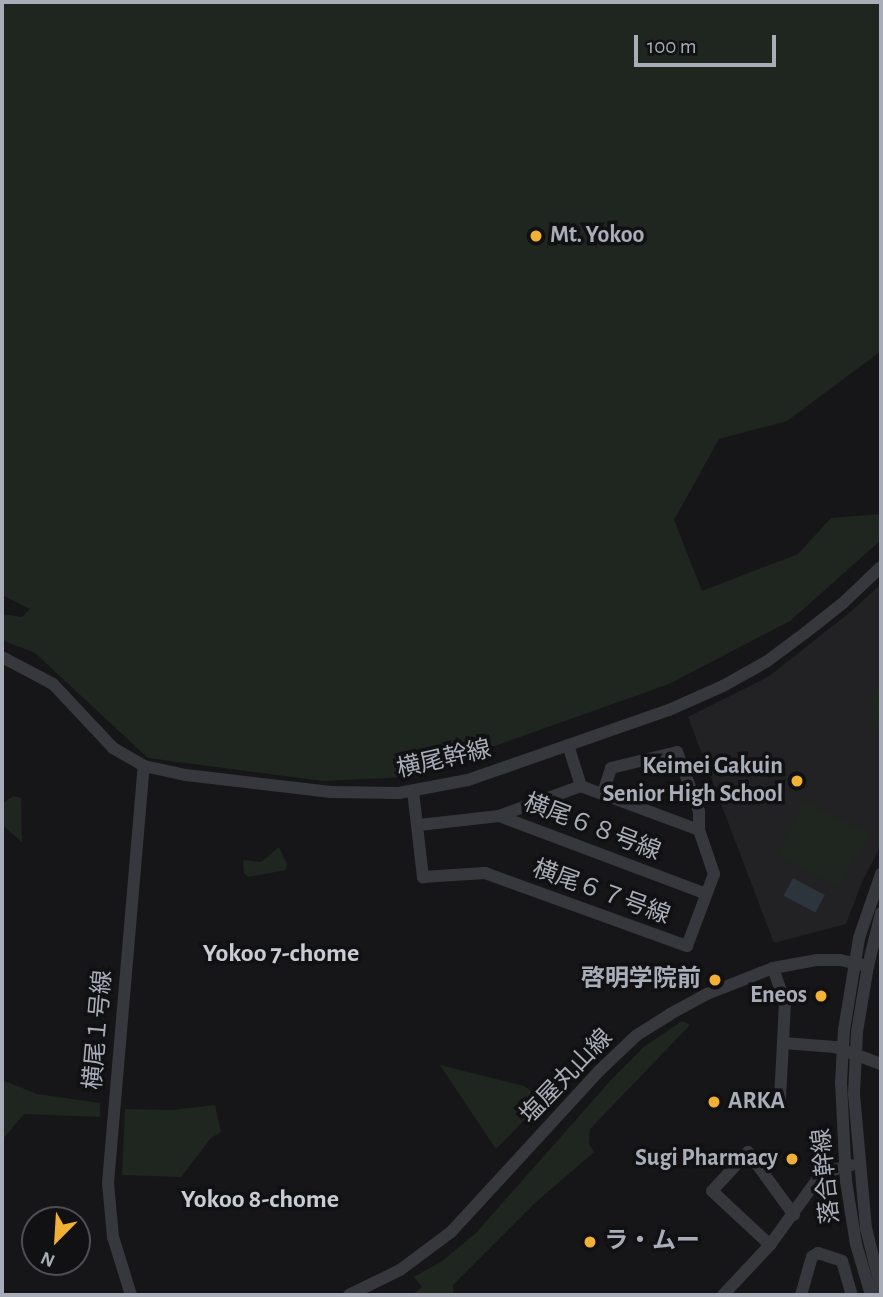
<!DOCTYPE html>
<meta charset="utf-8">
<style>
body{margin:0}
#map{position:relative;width:883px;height:1297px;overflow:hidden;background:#161618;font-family:"Alegreya Sans","Noto Sans JP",sans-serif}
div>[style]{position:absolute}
.built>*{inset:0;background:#222225}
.green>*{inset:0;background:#1e261f}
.water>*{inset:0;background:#2c353c;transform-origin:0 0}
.minor>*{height:12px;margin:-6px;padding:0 6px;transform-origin:6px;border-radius:6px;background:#37383d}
.dots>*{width:19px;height:19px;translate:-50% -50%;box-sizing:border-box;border:4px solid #111113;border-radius:50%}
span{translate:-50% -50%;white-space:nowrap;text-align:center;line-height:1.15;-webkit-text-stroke:7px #111113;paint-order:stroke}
.poi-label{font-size:24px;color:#a8adb8;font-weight:700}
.left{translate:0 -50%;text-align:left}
.right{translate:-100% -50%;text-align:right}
.street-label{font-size:24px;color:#a8adb8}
.neighbourhood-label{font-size:26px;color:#c9ccd4;font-weight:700}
.frame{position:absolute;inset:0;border:4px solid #a8adb8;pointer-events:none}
.north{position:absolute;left:21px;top:1206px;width:70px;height:70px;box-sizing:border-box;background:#111113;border:2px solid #4d4f55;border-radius:50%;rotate:204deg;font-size:19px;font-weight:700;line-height:28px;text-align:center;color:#a8adb8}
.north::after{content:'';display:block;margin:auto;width:24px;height:32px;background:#f2b134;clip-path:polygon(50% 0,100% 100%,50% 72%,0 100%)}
.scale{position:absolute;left:634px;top:35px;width:142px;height:32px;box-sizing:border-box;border:4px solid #a8adb8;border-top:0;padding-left:9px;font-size:21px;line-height:24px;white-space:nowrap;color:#a8adb8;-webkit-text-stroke:5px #111113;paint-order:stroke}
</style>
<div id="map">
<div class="built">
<div style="clip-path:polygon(881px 584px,881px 845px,862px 882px,846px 924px,774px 943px,688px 717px,768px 677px,848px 614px)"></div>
</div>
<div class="green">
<div style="clip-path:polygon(2px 2px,881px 2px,881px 351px,787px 421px,719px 439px,674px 520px,702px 591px,798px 554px,831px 518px,881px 514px,881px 540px,790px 621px,669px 684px,408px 777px,323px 781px,148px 758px,35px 653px,2px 640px,2px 614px,22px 617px,30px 609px,2px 595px)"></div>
<div style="clip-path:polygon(881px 680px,881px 731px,868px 724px,876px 707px,870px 703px)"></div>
<div style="clip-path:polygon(13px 796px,21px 798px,22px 842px,2px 825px,2px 804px)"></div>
<div style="clip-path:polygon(804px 801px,858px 828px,872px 831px,839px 887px,780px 857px,777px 852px)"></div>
<div style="clip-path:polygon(279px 847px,287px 864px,286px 870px,248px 877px,244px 873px,243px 860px,261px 862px)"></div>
<div style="clip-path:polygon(682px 1021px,690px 1025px,590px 1129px,589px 1144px,594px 1152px,535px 1203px,453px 1285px,454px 1295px,412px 1295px,422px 1287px,414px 1277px,442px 1261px,476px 1233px,611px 1080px,645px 1046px)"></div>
<div style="clip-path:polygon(440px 1065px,524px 1086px,544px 1100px,496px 1149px)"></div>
<div style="clip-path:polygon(2px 1080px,37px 1094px,100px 1103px,100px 1117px,24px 1114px,2px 1140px)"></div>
<div style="clip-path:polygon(215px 1105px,221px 1132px,211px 1138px,181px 1177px,122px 1175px,125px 1109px,172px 1110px)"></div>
</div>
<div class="water">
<div style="left:793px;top:878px;width:36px;height:20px;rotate:28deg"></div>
</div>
<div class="minor">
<div style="left:2px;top:657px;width:58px;rotate:27.9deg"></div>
<div style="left:53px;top:684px;width:88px;rotate:46.8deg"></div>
<div style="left:113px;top:748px;width:36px;rotate:30deg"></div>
<div style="left:144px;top:766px;width:43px;rotate:12.1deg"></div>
<div style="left:186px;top:775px;width:146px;rotate:6.7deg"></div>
<div style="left:331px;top:792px;width:68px;rotate:0.8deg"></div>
<div style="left:399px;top:793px;width:70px;rotate:-10.7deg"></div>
<div style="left:468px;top:780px;width:213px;rotate:-19.2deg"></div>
<div style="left:669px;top:710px;width:59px;rotate:-24deg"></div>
<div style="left:723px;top:686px;width:49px;rotate:-29.2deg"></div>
<div style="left:766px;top:662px;width:49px;rotate:-36.6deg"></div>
<div style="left:805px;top:633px;width:48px;rotate:-38.3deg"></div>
<div style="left:843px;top:603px;width:52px;rotate:-43.5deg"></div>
<div style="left:413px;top:791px;width:87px;rotate:83.4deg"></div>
<div style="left:423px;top:877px;width:62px;rotate:-3.7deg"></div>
<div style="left:485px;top:873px;width:215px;rotate:19.9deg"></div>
<div style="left:687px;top:946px;width:77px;rotate:-69.4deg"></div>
<div style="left:714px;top:874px;width:46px;rotate:-108.8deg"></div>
<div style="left:699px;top:830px;width:126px;rotate:-159.6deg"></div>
<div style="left:581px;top:786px;width:43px;rotate:-107.6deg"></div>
<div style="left:603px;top:793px;width:26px;rotate:-72deg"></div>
<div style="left:611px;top:768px;width:68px;rotate:-13.6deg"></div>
<div style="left:677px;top:752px;width:63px;rotate:69.6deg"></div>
<div style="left:699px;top:811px;width:19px;rotate:90deg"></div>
<div style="left:499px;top:816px;width:87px;rotate:-20.1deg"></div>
<div style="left:419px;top:825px;width:81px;rotate:-6.4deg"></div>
<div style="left:499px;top:816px;width:221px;rotate:20.6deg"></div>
<div style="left:881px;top:913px;width:55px;rotate:103.8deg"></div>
<div style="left:868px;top:966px;width:67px;rotate:99.5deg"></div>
<div style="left:857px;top:1032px;width:62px;rotate:92.8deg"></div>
<div style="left:854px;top:1094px;width:135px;rotate:84.9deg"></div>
<div style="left:866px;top:1228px;width:63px;rotate:76.2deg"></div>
<div style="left:773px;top:968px;width:36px;rotate:71deg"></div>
<div style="left:785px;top:1002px;width:41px;rotate:92.8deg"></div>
<div style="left:783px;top:1043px;width:52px;rotate:4.4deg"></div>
<div style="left:835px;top:1047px;width:49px;rotate:20.3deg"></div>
<div style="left:780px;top:1098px;width:55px;rotate:-86.9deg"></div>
<div style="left:770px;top:1245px;width:79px;rotate:-137deg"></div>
<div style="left:712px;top:1191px;width:53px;rotate:-47.3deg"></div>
<div style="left:748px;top:1152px;width:78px;rotate:53.9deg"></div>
<div style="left:131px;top:1295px;width:61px;rotate:-107.2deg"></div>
<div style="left:113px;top:1237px;width:54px;rotate:-95.3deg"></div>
<div style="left:108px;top:1183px;width:419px;rotate:-85.1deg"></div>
<div style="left:349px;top:1295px;width:57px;rotate:-26.1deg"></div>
<div style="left:400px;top:1270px;width:64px;rotate:-36.7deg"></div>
<div style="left:451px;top:1232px;width:219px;rotate:-47.4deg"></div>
<div style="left:599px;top:1071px;width:52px;rotate:-43.5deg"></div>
<div style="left:637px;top:1035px;width:39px;rotate:-32deg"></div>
<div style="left:670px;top:1014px;width:42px;rotate:-28.4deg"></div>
<div style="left:707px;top:994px;width:71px;rotate:-21.5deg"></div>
<div style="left:773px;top:968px;width:45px;rotate:-10.3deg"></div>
<div style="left:817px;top:960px;width:23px"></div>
<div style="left:840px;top:960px;width:29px;rotate:12deg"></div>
<div style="left:723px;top:1295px;width:69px;rotate:-46.8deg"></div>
<div style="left:770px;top:1245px;width:89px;rotate:-54.2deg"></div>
<div style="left:822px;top:1173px;width:30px;rotate:-15deg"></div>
<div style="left:801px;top:1295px;width:40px;rotate:-74deg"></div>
<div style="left:812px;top:1257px;width:7px;rotate:-34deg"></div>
<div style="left:818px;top:1253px;width:25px;rotate:18deg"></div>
<div style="left:842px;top:1261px;width:35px;rotate:74deg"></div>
<div style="left:871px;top:1295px;width:53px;rotate:-106.4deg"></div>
<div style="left:856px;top:1244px;width:64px;rotate:-99deg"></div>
<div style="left:846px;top:1181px;width:98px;rotate:-92.9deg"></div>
<div style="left:841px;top:1083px;width:53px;rotate:-86.8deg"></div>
<div style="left:844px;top:1030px;width:93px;rotate:-80.7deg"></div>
<div style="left:859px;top:938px;width:68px;rotate:-71deg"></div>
</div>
<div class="dots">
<div style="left:536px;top:236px;background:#f2b134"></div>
<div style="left:797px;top:781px;background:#f2b134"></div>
<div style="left:715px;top:980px;background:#f2b134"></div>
<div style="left:821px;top:996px;background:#f2b134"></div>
<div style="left:714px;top:1102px;background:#f2b134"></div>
<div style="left:792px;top:1159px;background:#f2b134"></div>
<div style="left:590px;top:1242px;background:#f2b134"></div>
</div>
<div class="poi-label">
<span class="left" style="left:550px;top:236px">Mt. Yokoo</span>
<span class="right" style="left:783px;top:781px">Keimei Gakuin<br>Senior High School</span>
<span class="right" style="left:701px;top:980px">啓明学院前</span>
<span class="right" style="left:807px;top:996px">Eneos</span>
<span class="left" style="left:728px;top:1102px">ARKA</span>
<span class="right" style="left:778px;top:1159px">Sugi Pharmacy</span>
<span class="left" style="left:604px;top:1242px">ラ・ムー</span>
</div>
<div class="street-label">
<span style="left:444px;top:760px;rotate:-13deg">横尾幹線</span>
<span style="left:592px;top:828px;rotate:21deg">横尾６８号線</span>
<span style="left:601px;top:893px;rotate:20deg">横尾６７号線</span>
<span style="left:99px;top:1030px;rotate:-85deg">横尾１号線</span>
<span style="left:567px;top:1077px;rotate:-46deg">塩屋丸山線</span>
<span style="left:827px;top:1176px;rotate:-96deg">落合幹線</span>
</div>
<div class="neighbourhood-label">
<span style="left:281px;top:954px">Yokoo 7-chome</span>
<span style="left:260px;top:1200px">Yokoo 8-chome</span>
</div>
<div class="frame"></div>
<div class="north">N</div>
<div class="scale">100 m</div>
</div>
